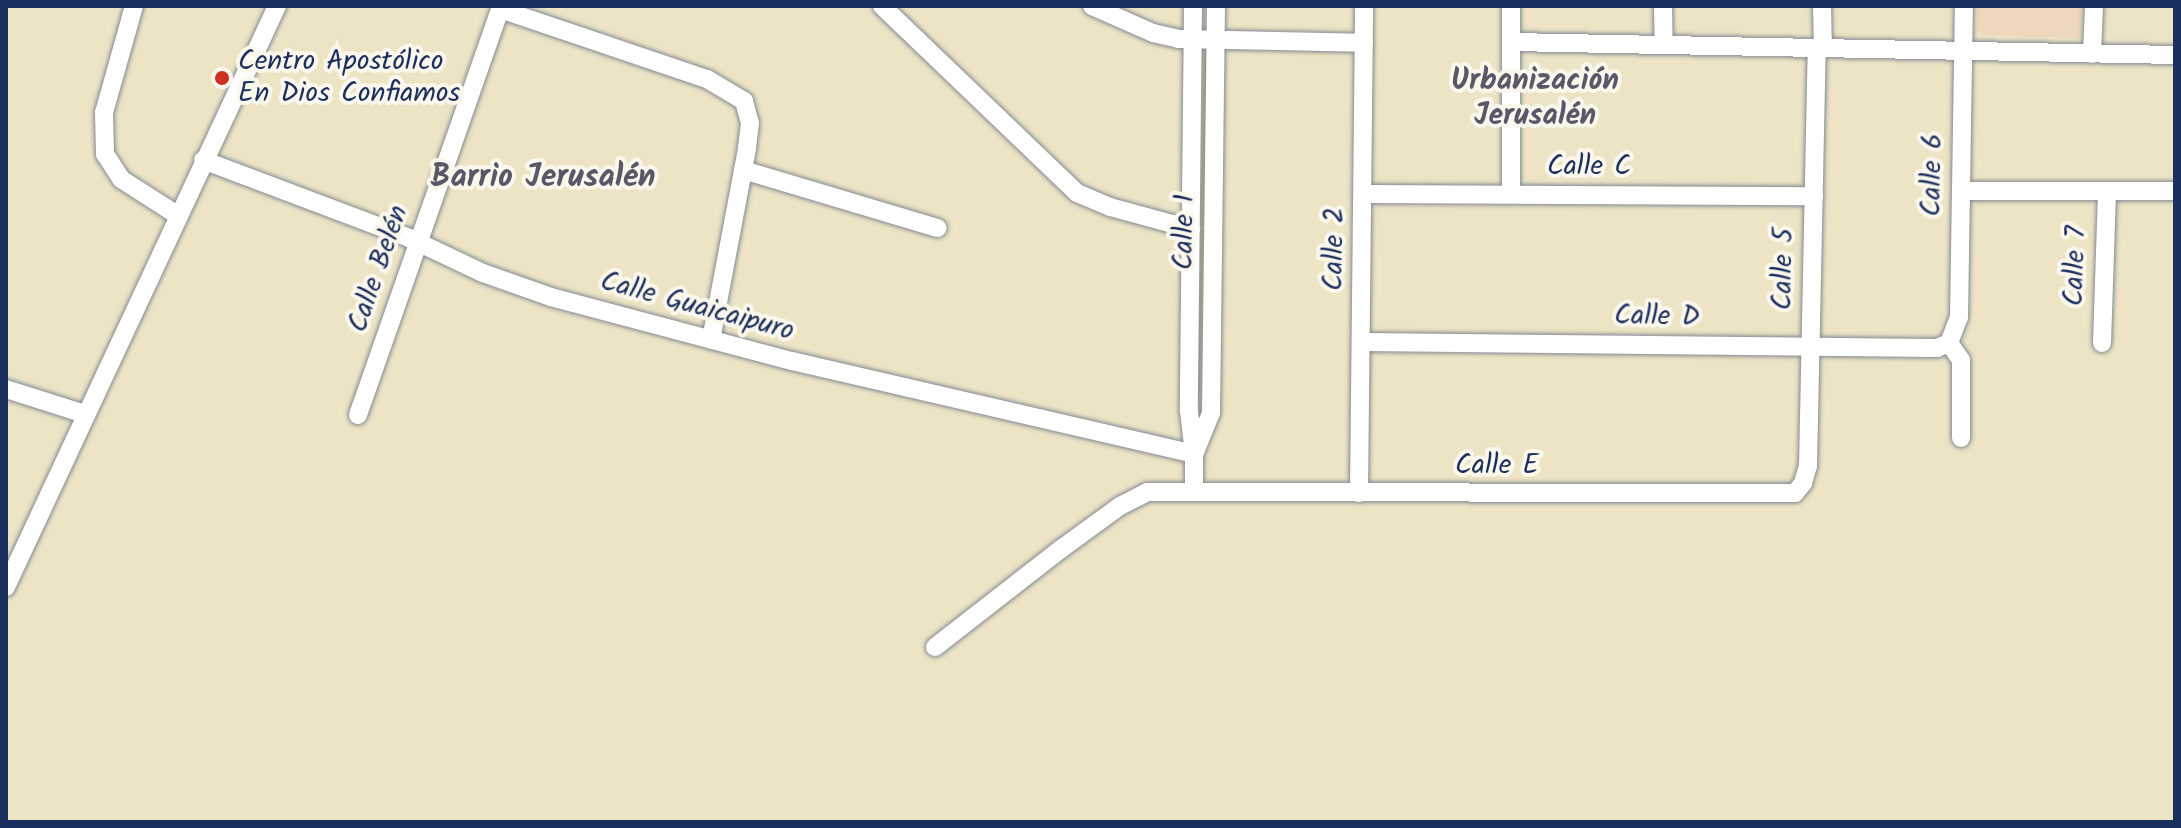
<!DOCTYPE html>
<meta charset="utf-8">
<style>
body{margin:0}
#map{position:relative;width:2181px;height:828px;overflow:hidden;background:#ece4c5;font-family:Kalam,sans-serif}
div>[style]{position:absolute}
.built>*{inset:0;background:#eed7bb}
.green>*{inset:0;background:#bcd073}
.roads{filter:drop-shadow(0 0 2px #848a92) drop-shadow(0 0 2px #848a92)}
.street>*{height:18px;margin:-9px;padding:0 9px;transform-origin:9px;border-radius:9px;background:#fff}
.dots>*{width:22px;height:22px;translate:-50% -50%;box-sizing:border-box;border:4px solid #fbf7ec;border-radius:50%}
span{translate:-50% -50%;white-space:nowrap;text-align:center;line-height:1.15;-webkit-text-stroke:8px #fbf7ec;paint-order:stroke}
.poi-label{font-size:28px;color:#1b2f5e}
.left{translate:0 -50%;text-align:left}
.street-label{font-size:28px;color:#1b2f5e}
.neighbourhood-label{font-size:30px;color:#5c5768;font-weight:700}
.quarter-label{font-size:32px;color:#5c5768;font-weight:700}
.frame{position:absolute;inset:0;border:8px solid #1b2f5e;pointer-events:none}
</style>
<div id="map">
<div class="built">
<div style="clip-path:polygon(1977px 6px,2082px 6px,2081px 38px,1982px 35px,1977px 30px)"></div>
</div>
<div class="green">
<div style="clip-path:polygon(1204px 50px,1207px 54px,1200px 394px,1198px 393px)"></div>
</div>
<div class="roads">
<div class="street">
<div style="left:134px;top:6px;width:111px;rotate:105.7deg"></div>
<div style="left:104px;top:113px;width:41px;rotate:88.6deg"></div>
<div style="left:105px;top:154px;width:30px;rotate:57deg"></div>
<div style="left:121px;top:179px;width:67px;rotate:32.7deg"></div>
<div style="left:882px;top:6px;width:270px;rotate:43.8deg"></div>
<div style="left:1077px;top:193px;width:36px;rotate:23deg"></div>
<div style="left:1110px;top:207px;width:84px;rotate:15.2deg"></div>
<div style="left:1092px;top:6px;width:67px;rotate:23.9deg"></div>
<div style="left:1153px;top:33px;width:26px;rotate:13deg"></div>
<div style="left:1178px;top:39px;width:186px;rotate:1.2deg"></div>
<div style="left:1193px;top:6px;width:405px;rotate:90.6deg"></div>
<div style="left:1189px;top:411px;width:43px;rotate:83.4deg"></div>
<div style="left:1194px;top:454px;width:37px;rotate:90deg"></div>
<div style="left:1663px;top:6px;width:39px;rotate:89deg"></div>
<div style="left:1822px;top:6px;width:43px;rotate:88.7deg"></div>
<div style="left:500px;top:9px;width:219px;rotate:18.7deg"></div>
<div style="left:707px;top:79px;width:43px;rotate:30.7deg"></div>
<div style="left:744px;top:101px;width:23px;rotate:75deg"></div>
<div style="left:750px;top:123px;width:26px;rotate:97deg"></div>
<div style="left:747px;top:149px;width:194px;rotate:100.7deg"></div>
<div style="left:1511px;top:42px;width:664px;rotate:1.12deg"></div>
<div style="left:2092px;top:54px;width:48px;rotate:-87.6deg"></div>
<div style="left:203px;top:160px;width:220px;rotate:20.7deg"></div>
<div style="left:409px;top:238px;width:82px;rotate:25.3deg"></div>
<div style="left:483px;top:273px;width:72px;rotate:19.4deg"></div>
<div style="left:551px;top:297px;width:249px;rotate:14.9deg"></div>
<div style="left:792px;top:361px;width:413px;rotate:13deg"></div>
<div style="left:743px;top:170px;width:203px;rotate:16.6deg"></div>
<div style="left:1961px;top:191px;width:214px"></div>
<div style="left:1363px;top:194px;width:451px;rotate:0.3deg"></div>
<div style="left:1511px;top:194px;width:188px;rotate:-90deg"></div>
<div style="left:1362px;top:342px;width:575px;rotate:0.6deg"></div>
<div style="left:1937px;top:348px;width:13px;rotate:-23deg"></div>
<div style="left:1949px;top:343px;width:28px;rotate:-69deg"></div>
<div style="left:1959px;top:317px;width:311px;rotate:-89.1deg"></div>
<div style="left:1949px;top:343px;width:21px;rotate:55deg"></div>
<div style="left:1961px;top:360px;width:78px;rotate:90deg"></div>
<div style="left:2102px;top:343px;width:152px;rotate:-88.1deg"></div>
<div style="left:6px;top:389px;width:83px;rotate:17.6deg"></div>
<div style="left:358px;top:415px;width:433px;rotate:-70.7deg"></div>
<div style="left:1195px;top:452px;width:42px;rotate:-67.7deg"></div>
<div style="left:1211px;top:413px;width:407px;rotate:-89.3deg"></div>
<div style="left:1359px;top:493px;width:487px;rotate:-89.4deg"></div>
<div style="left:6px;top:587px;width:641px;rotate:-64.99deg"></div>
<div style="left:935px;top:647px;width:160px;rotate:-37.9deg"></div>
<div style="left:1061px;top:549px;width:73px;rotate:-36.1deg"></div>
<div style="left:1120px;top:506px;width:30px;rotate:-27deg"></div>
<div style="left:1147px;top:492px;width:648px;rotate:0.09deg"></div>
<div style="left:1795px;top:493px;width:13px;rotate:-51deg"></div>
<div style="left:1803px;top:483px;width:18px;rotate:-74deg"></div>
<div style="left:1808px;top:466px;width:418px;rotate:-88.8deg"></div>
</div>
</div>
<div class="dots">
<div style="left:222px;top:78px;background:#c8321e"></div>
</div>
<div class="poi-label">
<span class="left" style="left:238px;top:78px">Centro Apostólico<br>En Dios Confiamos</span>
</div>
<div class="street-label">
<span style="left:1589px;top:167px">Calle C</span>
<span style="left:1933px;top:175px;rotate:-89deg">Calle 6</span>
<span style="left:1185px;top:232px;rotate:-89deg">Calle 1</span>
<span style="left:1335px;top:249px;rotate:-89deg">Calle 2</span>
<span style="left:2076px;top:266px;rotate:-88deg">Calle 7</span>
<span style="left:379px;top:269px;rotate:-71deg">Calle Belén</span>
<span style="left:1784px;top:269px;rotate:-89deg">Calle 5</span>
<span style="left:697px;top:307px;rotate:15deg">Calle Guaicaipuro</span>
<span style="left:1657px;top:317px;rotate:1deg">Calle D</span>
<span style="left:1497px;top:466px">Calle E</span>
</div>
<div class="neighbourhood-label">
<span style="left:1535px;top:98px">Urbanización<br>Jerusalén</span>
</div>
<div class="quarter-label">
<span style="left:543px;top:178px">Barrio Jerusalén</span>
</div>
<div class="frame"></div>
</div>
